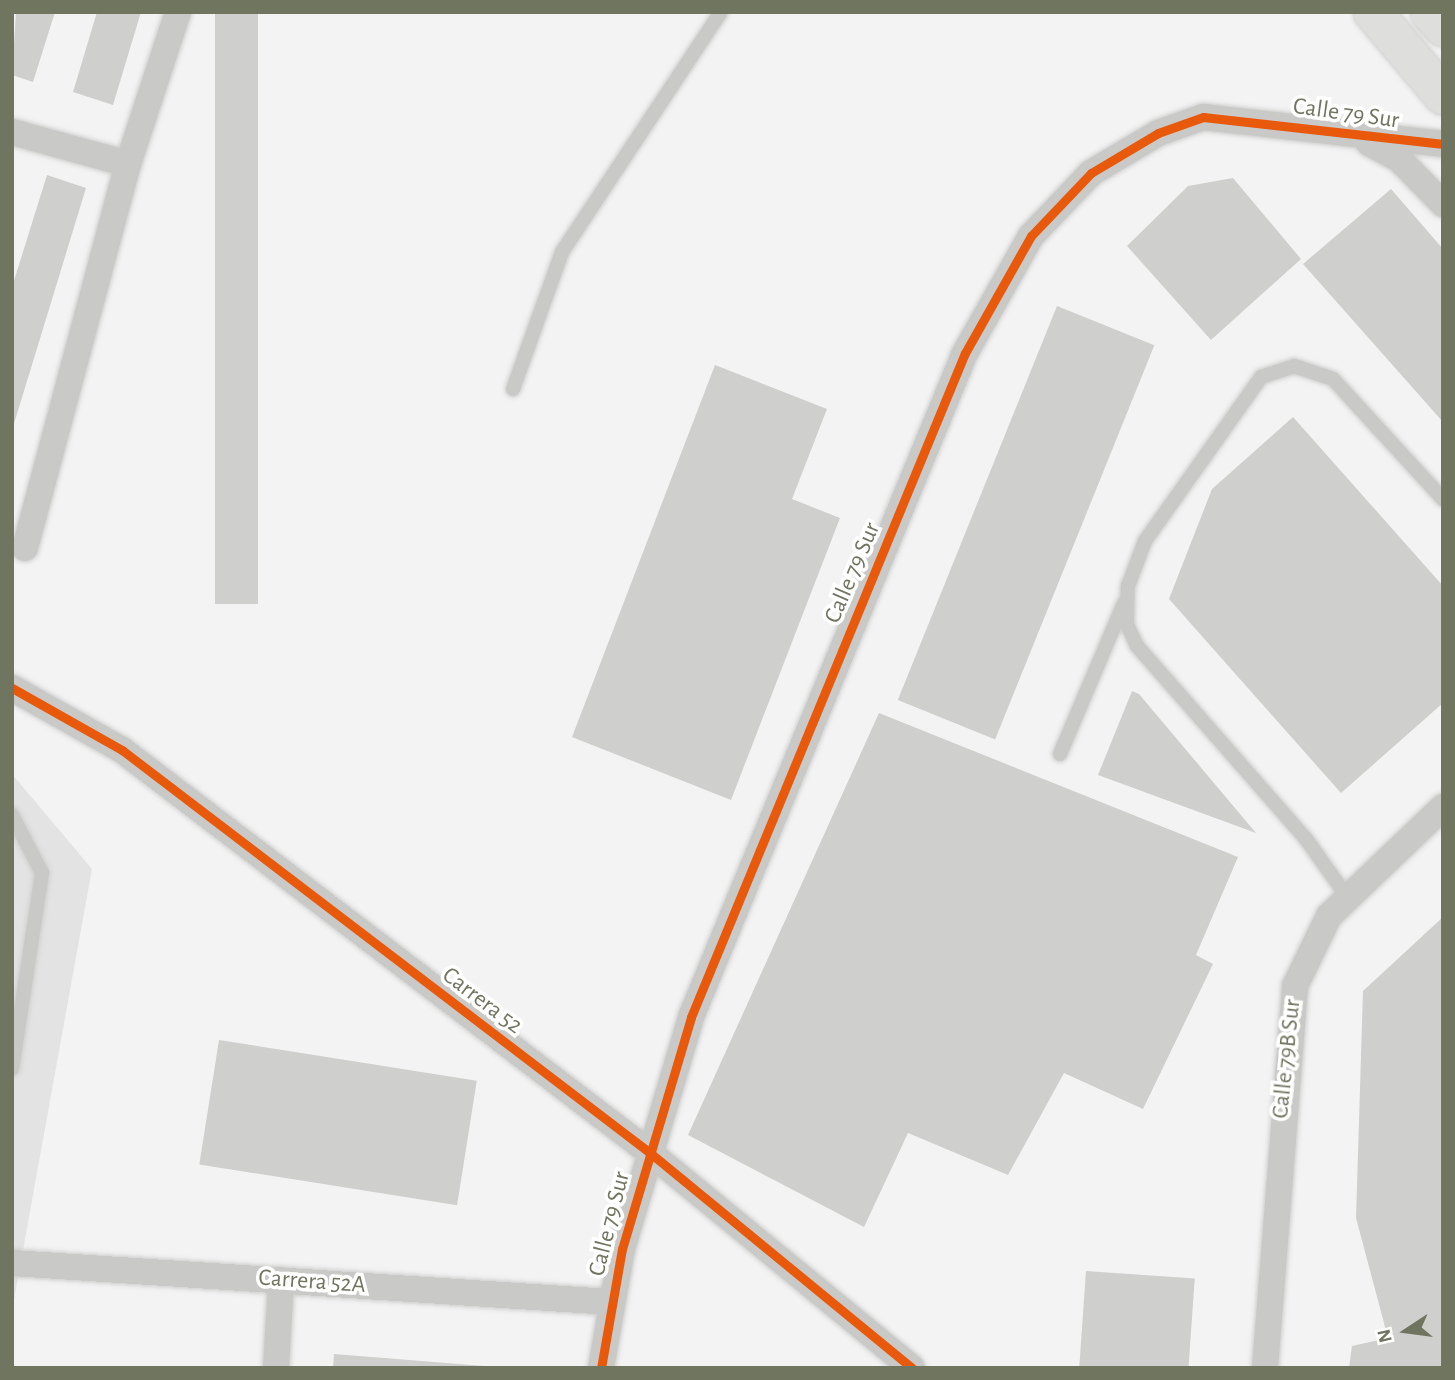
<!DOCTYPE html>
<style>
body{margin:0}
#map{position:relative;width:1455px;height:1380px;overflow:hidden;background:#f4f3f4;font-family:"Alegreya Sans",sans-serif}
div>[style]{position:absolute}
.built>*{inset:0;background:#e4e3e3}
.building>*{inset:0;background:#cfcfcd;transform-origin:0 0}
.roads{filter:drop-shadow(0 0 2px #cfcfce) drop-shadow(0 0 2px #cfcfce)}
.service>*{height:14px;margin:-7px;padding:0 7px;transform-origin:7px;border-radius:7px;background:#c9c9c7}
.minor>*{height:26px;margin:-13px;padding:0 13px;transform-origin:13px;border-radius:13px;background:#c9c9c7}
.trunk>*{height:38px;margin:-19px;padding:0 19px;transform-origin:19px;border-radius:19px;background:#dededd}
.cycleway>*{height:9px;margin:-4.5px;padding:0 4.5px;transform-origin:4.5px;border-radius:4.5px;background:#e8590c}
span{translate:-50% -50%;white-space:nowrap;text-align:center;line-height:1.15;-webkit-text-stroke:7px #fff;paint-order:stroke}
.street-label{font-size:24px;color:#70755f}
.frame{position:absolute;inset:0;border:14px solid #70755f;pointer-events:none}
.north{position:absolute;left:1371px;top:1296px;width:70px;height:70px;-webkit-text-stroke:5px #fff;paint-order:stroke;rotate:257deg;font-size:19px;font-weight:700;line-height:28px;text-align:center;color:#70755f}
.north::after{content:'';display:block;margin:auto;width:24px;height:32px;background:#70755f;clip-path:polygon(50% 0,100% 100%,50% 72%,0 100%)}
</style>
<div id="map">
<div class="built">
<div style="clip-path:polygon(12px 774px,92px 869px,12px 1311px)"></div>
</div>
<div class="building">
<div style="clip-path:polygon(16px 12px,55px 12px,33px 82px,12px 75px)"></div>
<div style="clip-path:polygon(97px 12px,141px 12px,113px 105px,73px 92px)"></div>
<div style="left:215px;top:12px;width:43px;height:592px"></div>
<div style="clip-path:polygon(47px 175px,86px 188px,13px 427px,12px 287px)"></div>
<div style="clip-path:polygon(1233px 178px,1301px 259px,1211px 340px,1127px 246px,1188px 186px)"></div>
<div style="clip-path:polygon(1391px 189px,1443px 249px,1443px 422px,1303px 264px)"></div>
<div style="left:1057px;top:306px;width:105px;height:425px;rotate:22deg"></div>
<div style="clip-path:polygon(715px 365px,827px 409px,792px 499px,840px 518px,731px 800px,572px 737px)"></div>
<div style="clip-path:polygon(1293px 417px,1443px 586px,1443px 703px,1341px 793px,1169px 599px,1212px 489px)"></div>
<div style="clip-path:polygon(1132px 691px,1139px 694px,1256px 833px,1098px 775px)"></div>
<div style="clip-path:polygon(879px 713px,1238px 857px,1196px 955px,1213px 964px,1143px 1109px,1064px 1073px,1008px 1175px,908px 1133px,864px 1227px,688px 1135px)"></div>
<div style="clip-path:polygon(1443px 917px,1443px 1368px,1349px 1368px,1352px 1346px,1388px 1338px,1356px 1218px,1363px 991px)"></div>
<div style="left:219px;top:1040px;width:261px;height:126px;rotate:9deg"></div>
<div style="left:1086px;top:1271px;width:109px;height:97px;rotate:4deg"></div>
<div style="clip-path:polygon(334px 1354px,484px 1366px,483px 1368px,333px 1368px)"></div>
</div>
<div class="roads">
<div class="service">
<div style="left:513px;top:389px;width:145px;rotate:-70.3deg"></div>
<div style="left:562px;top:252px;width:288px;rotate:-56.5deg"></div>
<div style="left:1060px;top:754px;width:164px;rotate:-67deg"></div>
<div style="left:12px;top:815px;width:65px;rotate:62.7deg"></div>
<div style="left:42px;top:873px;width:198px;rotate:98.7deg"></div>
<div style="left:1348px;top:898px;width:72px;rotate:-125.4deg"></div>
<div style="left:1306px;top:839px;width:257px;rotate:-131.2deg"></div>
<div style="left:1137px;top:646px;width:23px;rotate:-115deg"></div>
<div style="left:1127px;top:625px;width:39px;rotate:-89deg"></div>
<div style="left:1128px;top:586px;width:48px;rotate:-69.3deg"></div>
<div style="left:1145px;top:541px;width:201px;rotate:-54.7deg"></div>
<div style="left:1261px;top:377px;width:35px;rotate:-18deg"></div>
<div style="left:1294px;top:366px;width:41px;rotate:18.4deg"></div>
<div style="left:1333px;top:379px;width:163px;rotate:47.5deg"></div>
</div>
<div class="minor">
<div style="left:12px;top:132px;width:120px;rotate:15.4deg"></div>
<div style="left:1369px;top:143px;width:34px;rotate:28deg"></div>
<div style="left:1399px;top:159px;width:63px;rotate:45.6deg"></div>
<div style="left:25px;top:548px;width:398px;rotate:-75deg"></div>
<div style="left:128px;top:164px;width:160px;rotate:-71.8deg"></div>
<div style="left:12px;top:688px;width:126px;rotate:29.4deg"></div>
<div style="left:122px;top:750px;width:663px;rotate:37.34deg"></div>
<div style="left:649px;top:1152px;width:340px;rotate:39.4deg"></div>
<div style="left:12px;top:1263px;width:600px;rotate:3.73deg"></div>
<div style="left:276px;top:1368px;width:88px;rotate:-86.7deg"></div>
<div style="left:601px;top:1368px;width:121px;rotate:-80deg"></div>
<div style="left:622px;top:1249px;width:242px;rotate:-73.4deg"></div>
<div style="left:691px;top:1017px;width:718px;rotate:-67.58deg"></div>
<div style="left:965px;top:353px;width:134px;rotate:-60.6deg"></div>
<div style="left:1031px;top:236px;width:87px;rotate:-46.4deg"></div>
<div style="left:1091px;top:173px;width:78px;rotate:-30.8deg"></div>
<div style="left:1158px;top:133px;width:48px;rotate:-19.6deg"></div>
<div style="left:1203px;top:117px;width:242px;rotate:6.4deg"></div>
<div style="left:1265px;top:1368px;width:383px;rotate:-85.5deg"></div>
<div style="left:1295px;top:986px;width:78px;rotate:-64.1deg"></div>
<div style="left:1329px;top:916px;width:158px;rotate:-43.7deg"></div>
</div>
<div class="trunk">
<div style="left:1373px;top:12px;width:109px;rotate:49.9deg"></div>
<div style="left:1430px;top:12px;width:20px;rotate:49deg"></div>
</div>
</div>
<div class="cycleway">
<div style="left:12px;top:688px;width:126px;rotate:29.4deg"></div>
<div style="left:122px;top:750px;width:663px;rotate:37.34deg"></div>
<div style="left:649px;top:1152px;width:340px;rotate:39.4deg"></div>
<div style="left:601px;top:1368px;width:121px;rotate:-80deg"></div>
<div style="left:622px;top:1249px;width:242px;rotate:-73.4deg"></div>
<div style="left:691px;top:1017px;width:718px;rotate:-67.58deg"></div>
<div style="left:965px;top:353px;width:134px;rotate:-60.6deg"></div>
<div style="left:1031px;top:236px;width:87px;rotate:-46.4deg"></div>
<div style="left:1091px;top:173px;width:78px;rotate:-30.8deg"></div>
<div style="left:1158px;top:133px;width:48px;rotate:-19.6deg"></div>
<div style="left:1203px;top:117px;width:242px;rotate:6.4deg"></div>
</div>
<div class="street-label">
<span style="left:1346px;top:114px;rotate:8deg">Calle 79 Sur</span>
<span style="left:853px;top:573px;rotate:-67deg">Calle 79 Sur</span>
<span style="left:482px;top:1001px;rotate:37deg">Carrera 52</span>
<span style="left:1287px;top:1059px;rotate:-84deg">Calle 79B Sur</span>
<span style="left:610px;top:1224px;rotate:-76deg">Calle 79 Sur</span>
<span style="left:312px;top:1282px;rotate:4deg">Carrera 52A</span>
</div>
<div class="frame"></div>
<div class="north">N</div>
</div>
